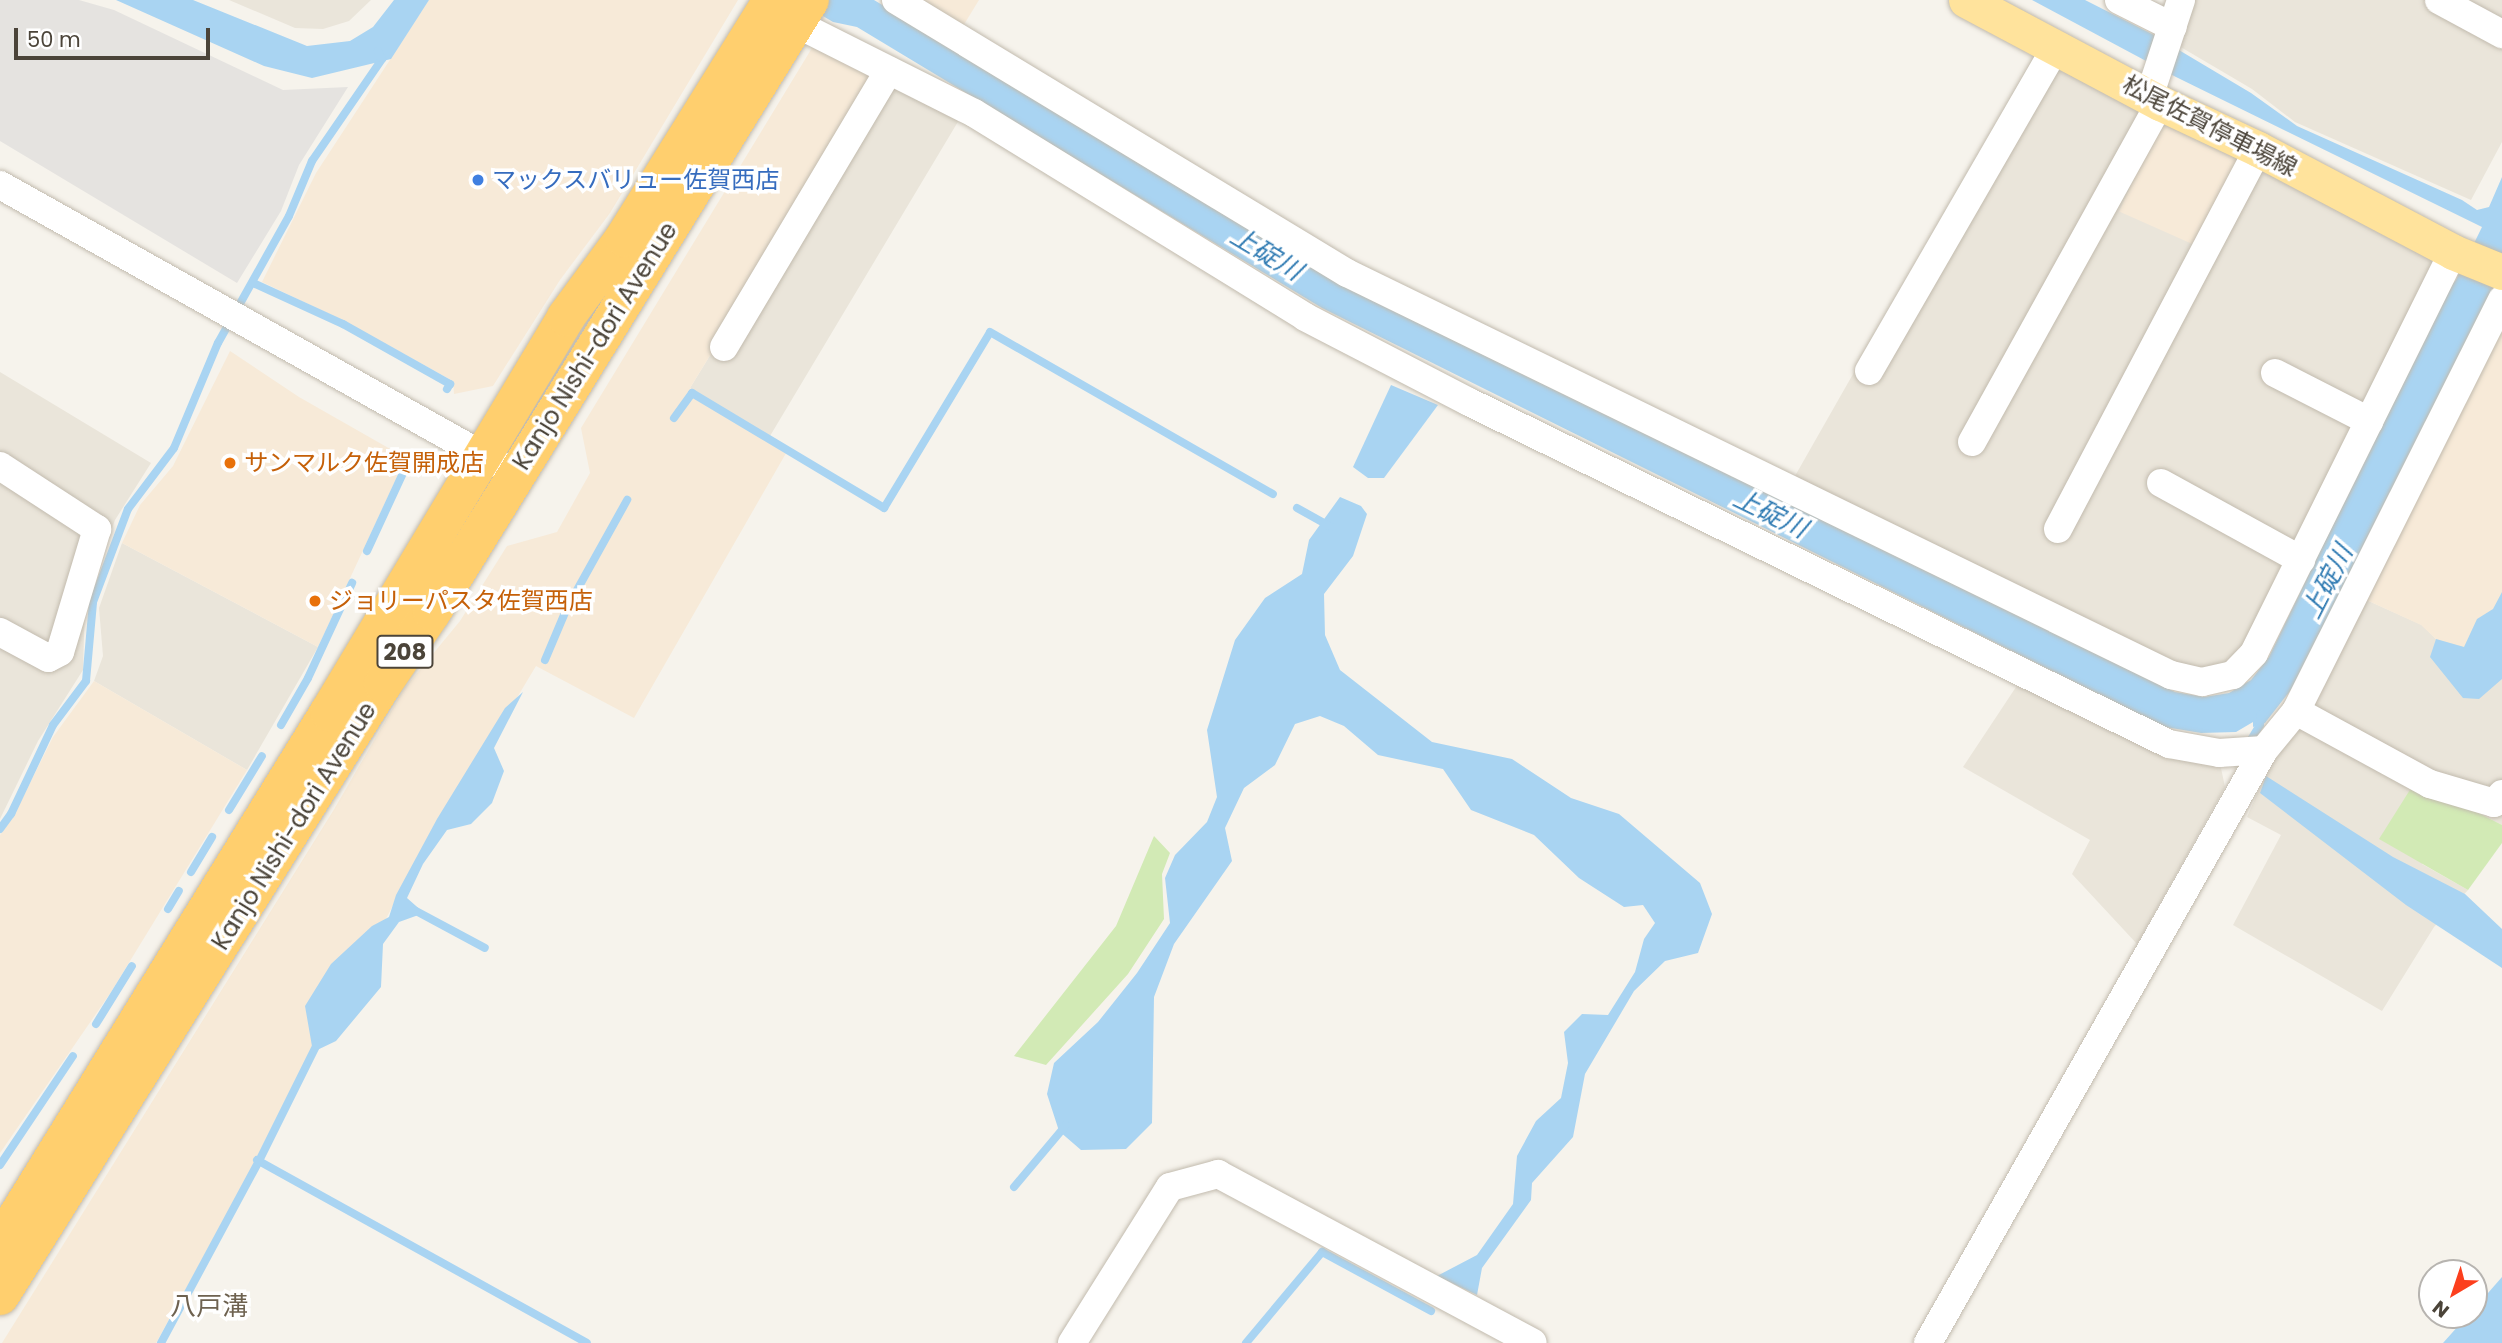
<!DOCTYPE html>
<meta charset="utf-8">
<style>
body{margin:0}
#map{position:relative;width:2502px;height:1343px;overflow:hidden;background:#f6f3ec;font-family:Poppins,"Noto Sans JP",sans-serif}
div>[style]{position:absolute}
.residential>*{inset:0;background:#eae5da}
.commercial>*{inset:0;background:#f7ead8;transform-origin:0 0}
.green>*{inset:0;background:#d2eab5}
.parking>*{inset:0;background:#e5e3e0}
.water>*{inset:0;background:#a9d4f2}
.stream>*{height:8px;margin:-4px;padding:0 4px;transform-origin:4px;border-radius:4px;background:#a9d4f2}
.roads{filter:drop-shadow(0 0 2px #c2bbae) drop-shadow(0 0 2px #c2bbae)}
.minor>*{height:28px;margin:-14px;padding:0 14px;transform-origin:14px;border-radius:14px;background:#fff}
.major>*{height:35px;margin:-17.5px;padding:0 17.5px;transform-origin:17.5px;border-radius:17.5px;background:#ffe39c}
.highway>*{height:38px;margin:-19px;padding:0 19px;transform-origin:19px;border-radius:19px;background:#ffcf6e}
.dots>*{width:19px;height:19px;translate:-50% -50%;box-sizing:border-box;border:4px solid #fff;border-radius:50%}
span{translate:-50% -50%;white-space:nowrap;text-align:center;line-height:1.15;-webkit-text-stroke:7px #fff;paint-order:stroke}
.shield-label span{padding:2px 5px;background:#fff;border:2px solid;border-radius:5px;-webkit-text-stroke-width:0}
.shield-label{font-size:23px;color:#4b4439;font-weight:700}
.street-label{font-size:24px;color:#4b4439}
.shop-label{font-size:24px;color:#366cbe}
.left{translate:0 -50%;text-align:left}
.food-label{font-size:24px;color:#c56008}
.water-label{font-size:26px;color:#2e7ab2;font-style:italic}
.neighbourhood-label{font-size:26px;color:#6e6250}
.north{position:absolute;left:2418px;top:1259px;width:70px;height:70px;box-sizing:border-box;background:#fff;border:2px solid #b7b4b0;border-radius:50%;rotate:219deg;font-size:19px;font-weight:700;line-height:28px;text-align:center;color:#4b4439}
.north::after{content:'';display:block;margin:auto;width:24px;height:32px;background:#fc3f1d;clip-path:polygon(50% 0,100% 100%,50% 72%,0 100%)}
.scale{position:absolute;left:14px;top:28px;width:196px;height:32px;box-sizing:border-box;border:4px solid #4b4439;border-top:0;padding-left:9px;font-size:21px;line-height:24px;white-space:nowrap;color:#4b4439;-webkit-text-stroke:5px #fff;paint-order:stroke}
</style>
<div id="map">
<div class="residential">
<div style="clip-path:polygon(229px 0,371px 0,349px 21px,323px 29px,295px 28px)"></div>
<div style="clip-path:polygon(2193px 0,2502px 0,2502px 142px,2471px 200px,2295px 122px,2252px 89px,2179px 46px)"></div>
<div style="clip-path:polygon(2034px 56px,2159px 122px,2244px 160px,2442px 265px,2248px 650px,2209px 673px,2177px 671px,1791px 483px)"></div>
<div style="clip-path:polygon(876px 72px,962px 115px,770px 436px,690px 388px,792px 222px)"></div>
<div style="clip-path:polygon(0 372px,151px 463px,115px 520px,85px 602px,83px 670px,38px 741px,0 819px)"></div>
<div style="clip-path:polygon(122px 543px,318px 647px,247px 770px,94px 681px,103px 656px,99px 608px)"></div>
<div style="clip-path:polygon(2362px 598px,2422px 625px,2436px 639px,2502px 621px,2502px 825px,2461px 804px,2422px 864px,2468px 890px,2434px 927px,2382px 1011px,2233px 925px,2281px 835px,2247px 817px,2268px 769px)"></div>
<div style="clip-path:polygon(2018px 684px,2163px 750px,2221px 768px,2225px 787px,2137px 944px,2072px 874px,2090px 840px,1963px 767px)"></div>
</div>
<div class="commercial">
<div style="clip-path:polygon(429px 0,738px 0,610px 213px,560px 280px,493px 386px,454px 394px,453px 381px,346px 322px,262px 282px,316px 173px)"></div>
<div style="clip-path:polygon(913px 0,979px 0,960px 31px)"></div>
<div style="clip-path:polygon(815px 43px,876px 72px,792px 222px,690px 388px,789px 448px,634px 718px,536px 666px,401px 890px,315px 1055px,156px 1343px,2px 1343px,333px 811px,404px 689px,460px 621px,507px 546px,557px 532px,590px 473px,581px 428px)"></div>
<div style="left:2159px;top:122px;width:93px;height:98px;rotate:24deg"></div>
<div style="clip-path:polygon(2502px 313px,2502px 621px,2464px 647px,2436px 639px,2421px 625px,2362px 598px)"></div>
<div style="clip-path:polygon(230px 351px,299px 397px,406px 458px,318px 647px,122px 543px,140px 505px,173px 466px)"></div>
<div style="clip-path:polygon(94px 681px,247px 770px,111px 992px,0 1153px,0 835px,13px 817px,53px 737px)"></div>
</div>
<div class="green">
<div style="clip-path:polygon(2413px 785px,2461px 804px,2502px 825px,2502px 843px,2468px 890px,2379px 839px)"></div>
<div style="clip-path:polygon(1154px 836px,1170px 853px,1162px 874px,1164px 919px,1128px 974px,1046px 1065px,1014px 1056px,1116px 926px)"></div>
</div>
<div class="parking">
<div style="clip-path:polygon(0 0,79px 0,114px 10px,283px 90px,348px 87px,299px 165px,281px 211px,237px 283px,0 141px)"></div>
</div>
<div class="water">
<div style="clip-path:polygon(116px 0,193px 0,307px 46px,350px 41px,373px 27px,394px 0,429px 0,391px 59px,312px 78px,264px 66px)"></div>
<div style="clip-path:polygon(796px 0,874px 0,1340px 280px,2175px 692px,2204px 697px,2229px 693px,2251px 680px,2269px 657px,2444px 293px,2456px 280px,2482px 227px,2176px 77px,2032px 0,2085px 0,2152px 34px,2251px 93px,2297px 126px,2462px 200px,2477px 210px,2489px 207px,2502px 177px,2502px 272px,2301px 677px,2265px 723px,2253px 727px,2253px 722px,2236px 732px,2201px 733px,2165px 727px,1322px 308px,857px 27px,833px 22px)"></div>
<div style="clip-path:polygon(1391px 385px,1438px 405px,1384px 478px,1368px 478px,1353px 467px)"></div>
<div style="clip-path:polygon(1340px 497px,1361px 506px,1367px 514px,1353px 556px,1324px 594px,1325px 635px,1340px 670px,1432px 742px,1512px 759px,1571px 798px,1619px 814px,1700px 883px,1712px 914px,1698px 953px,1665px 961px,1634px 991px,1585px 1074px,1573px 1137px,1532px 1183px,1531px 1200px,1482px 1268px,1477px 1295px,1437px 1276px,1477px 1255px,1513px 1204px,1517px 1156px,1536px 1121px,1561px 1098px,1568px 1063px,1564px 1032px,1582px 1014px,1608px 1015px,1635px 972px,1644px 939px,1655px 923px,1643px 905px,1624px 907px,1579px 878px,1534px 835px,1471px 810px,1443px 769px,1378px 755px,1344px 726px,1320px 716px,1295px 724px,1275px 765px,1244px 788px,1225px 828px,1232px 861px,1174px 944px,1154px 997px,1152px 1123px,1126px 1149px,1081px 1150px,1059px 1131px,1047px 1094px,1054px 1063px,1098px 1022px,1137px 973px,1170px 923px,1165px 878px,1175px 855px,1207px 822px,1217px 797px,1207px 730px,1235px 640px,1265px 598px,1302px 574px,1309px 540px)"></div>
<div style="clip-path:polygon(2502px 592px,2502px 679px,2479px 699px,2463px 698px,2430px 657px,2436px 639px,2464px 647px,2477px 619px,2493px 609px)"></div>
<div style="clip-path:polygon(523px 692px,494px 748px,504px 771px,492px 803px,471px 824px,447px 830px,423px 864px,407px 898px,424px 913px,399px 922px,383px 944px,381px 987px,336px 1041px,313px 1052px,305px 1006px,331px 964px,372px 926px,389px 917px,396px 895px,437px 819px,505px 708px)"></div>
<div style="clip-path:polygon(2266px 776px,2393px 857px,2465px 894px,2502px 929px,2502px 968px,2406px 905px,2260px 793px)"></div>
<div style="clip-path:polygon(2502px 1277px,2502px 1343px,2443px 1343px,2468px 1315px,2474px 1315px,2474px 1309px)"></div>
</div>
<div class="stream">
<div style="left:253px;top:283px;width:99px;rotate:24.5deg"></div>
<div style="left:343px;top:324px;width:123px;rotate:29.3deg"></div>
<div style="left:450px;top:384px;width:6px;rotate:121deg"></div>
<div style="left:674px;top:418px;width:31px;rotate:-54deg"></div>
<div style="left:692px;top:393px;width:224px;rotate:30.9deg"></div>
<div style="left:884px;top:508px;width:205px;rotate:-58.9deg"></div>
<div style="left:990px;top:332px;width:326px;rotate:29.8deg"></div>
<div style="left:1297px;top:508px;width:39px;rotate:29deg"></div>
<div style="left:367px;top:551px;width:100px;rotate:-65.2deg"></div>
<div style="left:545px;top:660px;width:56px;rotate:-67.1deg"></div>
<div style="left:567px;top:608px;width:124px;rotate:-60.9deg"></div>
<div style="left:281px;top:725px;width:54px;rotate:-60.1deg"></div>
<div style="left:308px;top:678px;width:105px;rotate:-65.1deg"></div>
<div style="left:2249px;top:743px;width:21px;rotate:-59deg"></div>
<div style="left:2260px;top:725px;width:11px;rotate:-85deg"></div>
<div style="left:229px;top:810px;width:63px;rotate:-58.6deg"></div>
<div style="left:0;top:829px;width:19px;rotate:-54deg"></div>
<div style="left:11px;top:814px;width:98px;rotate:-64.7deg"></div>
<div style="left:53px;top:725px;width:55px;rotate:-53.1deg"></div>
<div style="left:86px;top:681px;width:79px;rotate:-84.9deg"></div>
<div style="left:93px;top:602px;width:99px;rotate:-69.4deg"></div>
<div style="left:128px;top:509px;width:76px;rotate:-53deg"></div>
<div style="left:174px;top:448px;width:114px;rotate:-67.3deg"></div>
<div style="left:218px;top:343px;width:145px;rotate:-60.8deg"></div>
<div style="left:289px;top:216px;width:60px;rotate:-67.3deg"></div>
<div style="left:312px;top:161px;width:124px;rotate:-55.5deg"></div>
<div style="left:382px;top:59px;width:9px;rotate:-117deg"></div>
<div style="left:191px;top:872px;width:41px;rotate:-59deg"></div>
<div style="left:168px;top:909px;width:21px;rotate:-59deg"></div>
<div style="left:416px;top:911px;width:78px;rotate:28.2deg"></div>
<div style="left:96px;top:1024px;width:68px;rotate:-58.2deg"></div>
<div style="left:257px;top:1160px;width:377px;rotate:29deg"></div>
<div style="left:0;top:1165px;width:131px;rotate:-56.2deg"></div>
<div style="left:1014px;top:1187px;width:81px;rotate:-50deg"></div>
<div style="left:161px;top:1343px;width:207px;rotate:-61.7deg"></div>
<div style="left:259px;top:1161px;width:131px;rotate:-63.6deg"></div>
<div style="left:1246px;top:1343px;width:119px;rotate:-50.1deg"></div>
<div style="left:1322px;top:1252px;width:124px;rotate:28.4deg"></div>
</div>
<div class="roads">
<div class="minor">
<div style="left:896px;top:0;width:527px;rotate:31.19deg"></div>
<div style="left:1347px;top:273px;width:917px;rotate:26.01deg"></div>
<div style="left:2171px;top:675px;width:32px;rotate:13deg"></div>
<div style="left:2202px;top:682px;width:32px;rotate:-13deg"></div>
<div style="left:2233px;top:675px;width:30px;rotate:-46deg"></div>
<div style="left:2254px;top:653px;width:448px;rotate:-63.6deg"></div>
<div style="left:2119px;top:0;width:60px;rotate:26.6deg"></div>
<div style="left:2439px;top:0;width:72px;rotate:28.4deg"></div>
<div style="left:795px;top:23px;width:200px;rotate:26.7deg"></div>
<div style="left:974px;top:113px;width:389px;rotate:31.6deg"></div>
<div style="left:1305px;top:317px;width:185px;rotate:27.4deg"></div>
<div style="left:1469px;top:402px;width:779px;rotate:26.04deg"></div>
<div style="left:2169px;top:744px;width:51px;rotate:10.2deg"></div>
<div style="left:2219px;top:753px;width:45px;rotate:-3.8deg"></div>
<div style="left:2149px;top:97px;width:102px;rotate:-71.7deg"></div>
<div style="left:0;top:185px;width:571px;rotate:29.26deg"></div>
<div style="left:724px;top:347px;width:322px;rotate:-59.2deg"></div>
<div style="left:1869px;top:371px;width:374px;rotate:-60deg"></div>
<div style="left:2275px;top:373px;width:106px;rotate:27.1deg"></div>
<div style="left:1972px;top:442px;width:388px;rotate:-61deg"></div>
<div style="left:0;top:466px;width:116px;rotate:33deg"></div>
<div style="left:97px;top:529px;width:128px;rotate:106.7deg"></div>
<div style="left:60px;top:652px;width:13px;rotate:153deg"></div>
<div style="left:48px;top:658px;width:55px;rotate:-151.6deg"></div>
<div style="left:2161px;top:483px;width:160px;rotate:28.8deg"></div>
<div style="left:2058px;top:529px;width:429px;rotate:-62.2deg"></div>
<div style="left:2296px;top:711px;width:153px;rotate:28.6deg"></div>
<div style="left:2430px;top:784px;width:67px;rotate:16.5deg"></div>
<div style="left:2494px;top:803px;width:12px;rotate:-48deg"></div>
<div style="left:1072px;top:1343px;width:184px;rotate:-57.9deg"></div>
<div style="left:1170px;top:1187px;width:50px;rotate:-15.2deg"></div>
<div style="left:1218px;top:1174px;width:357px;rotate:28.2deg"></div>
<div style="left:1928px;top:1343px;width:682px;rotate:-60.46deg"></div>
<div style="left:2264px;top:750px;width:50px;rotate:-50.6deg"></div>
<div style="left:2296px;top:711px;width:460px;rotate:-63.4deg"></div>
</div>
<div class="major">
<div style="left:1966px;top:0;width:220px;rotate:28deg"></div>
<div style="left:2160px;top:103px;width:108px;rotate:25.1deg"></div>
<div style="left:2258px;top:149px;width:221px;rotate:27.8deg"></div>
<div style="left:2453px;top:252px;width:53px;rotate:22.2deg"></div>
</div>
<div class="highway">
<div style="left:0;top:1244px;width:626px;rotate:-58.27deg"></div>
<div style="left:329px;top:712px;width:461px;rotate:-59deg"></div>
<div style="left:566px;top:317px;width:98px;rotate:-53.7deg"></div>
<div style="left:624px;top:238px;width:280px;rotate:-58.1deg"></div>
<div style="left:0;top:1296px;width:722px;rotate:-57.96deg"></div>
<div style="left:383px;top:684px;width:87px;rotate:-55.8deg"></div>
<div style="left:432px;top:612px;width:719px;rotate:-58.3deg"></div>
</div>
</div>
<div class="dots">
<div style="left:478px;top:180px;background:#3f7fe0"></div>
<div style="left:230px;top:463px;background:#e8710a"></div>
<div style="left:315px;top:601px;background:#e8710a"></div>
</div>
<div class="shield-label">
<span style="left:405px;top:652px">208</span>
</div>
<div class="street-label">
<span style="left:2210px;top:126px;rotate:27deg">松尾佐賀停車場線</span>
<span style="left:595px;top:346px;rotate:-58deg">Kanjo Nishi-dori Avenue</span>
<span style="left:294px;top:826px;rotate:-58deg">Kanjo Nishi-dori Avenue</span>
</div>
<div class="shop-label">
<span class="left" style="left:492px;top:180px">マックスバリュー佐賀西店</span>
</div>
<div class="food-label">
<span class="left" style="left:244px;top:463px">サンマルク佐賀開成店</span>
<span class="left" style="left:329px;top:601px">ジョリーパスタ佐賀西店</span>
</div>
<div class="water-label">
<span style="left:1266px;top:254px;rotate:31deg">上碇川</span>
<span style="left:1770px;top:514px;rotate:26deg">上碇川</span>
<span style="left:2328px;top:582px;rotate:-63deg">上碇川</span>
</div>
<div class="neighbourhood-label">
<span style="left:209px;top:1307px">八戸溝</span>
</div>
<div class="north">N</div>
<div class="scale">50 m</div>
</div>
